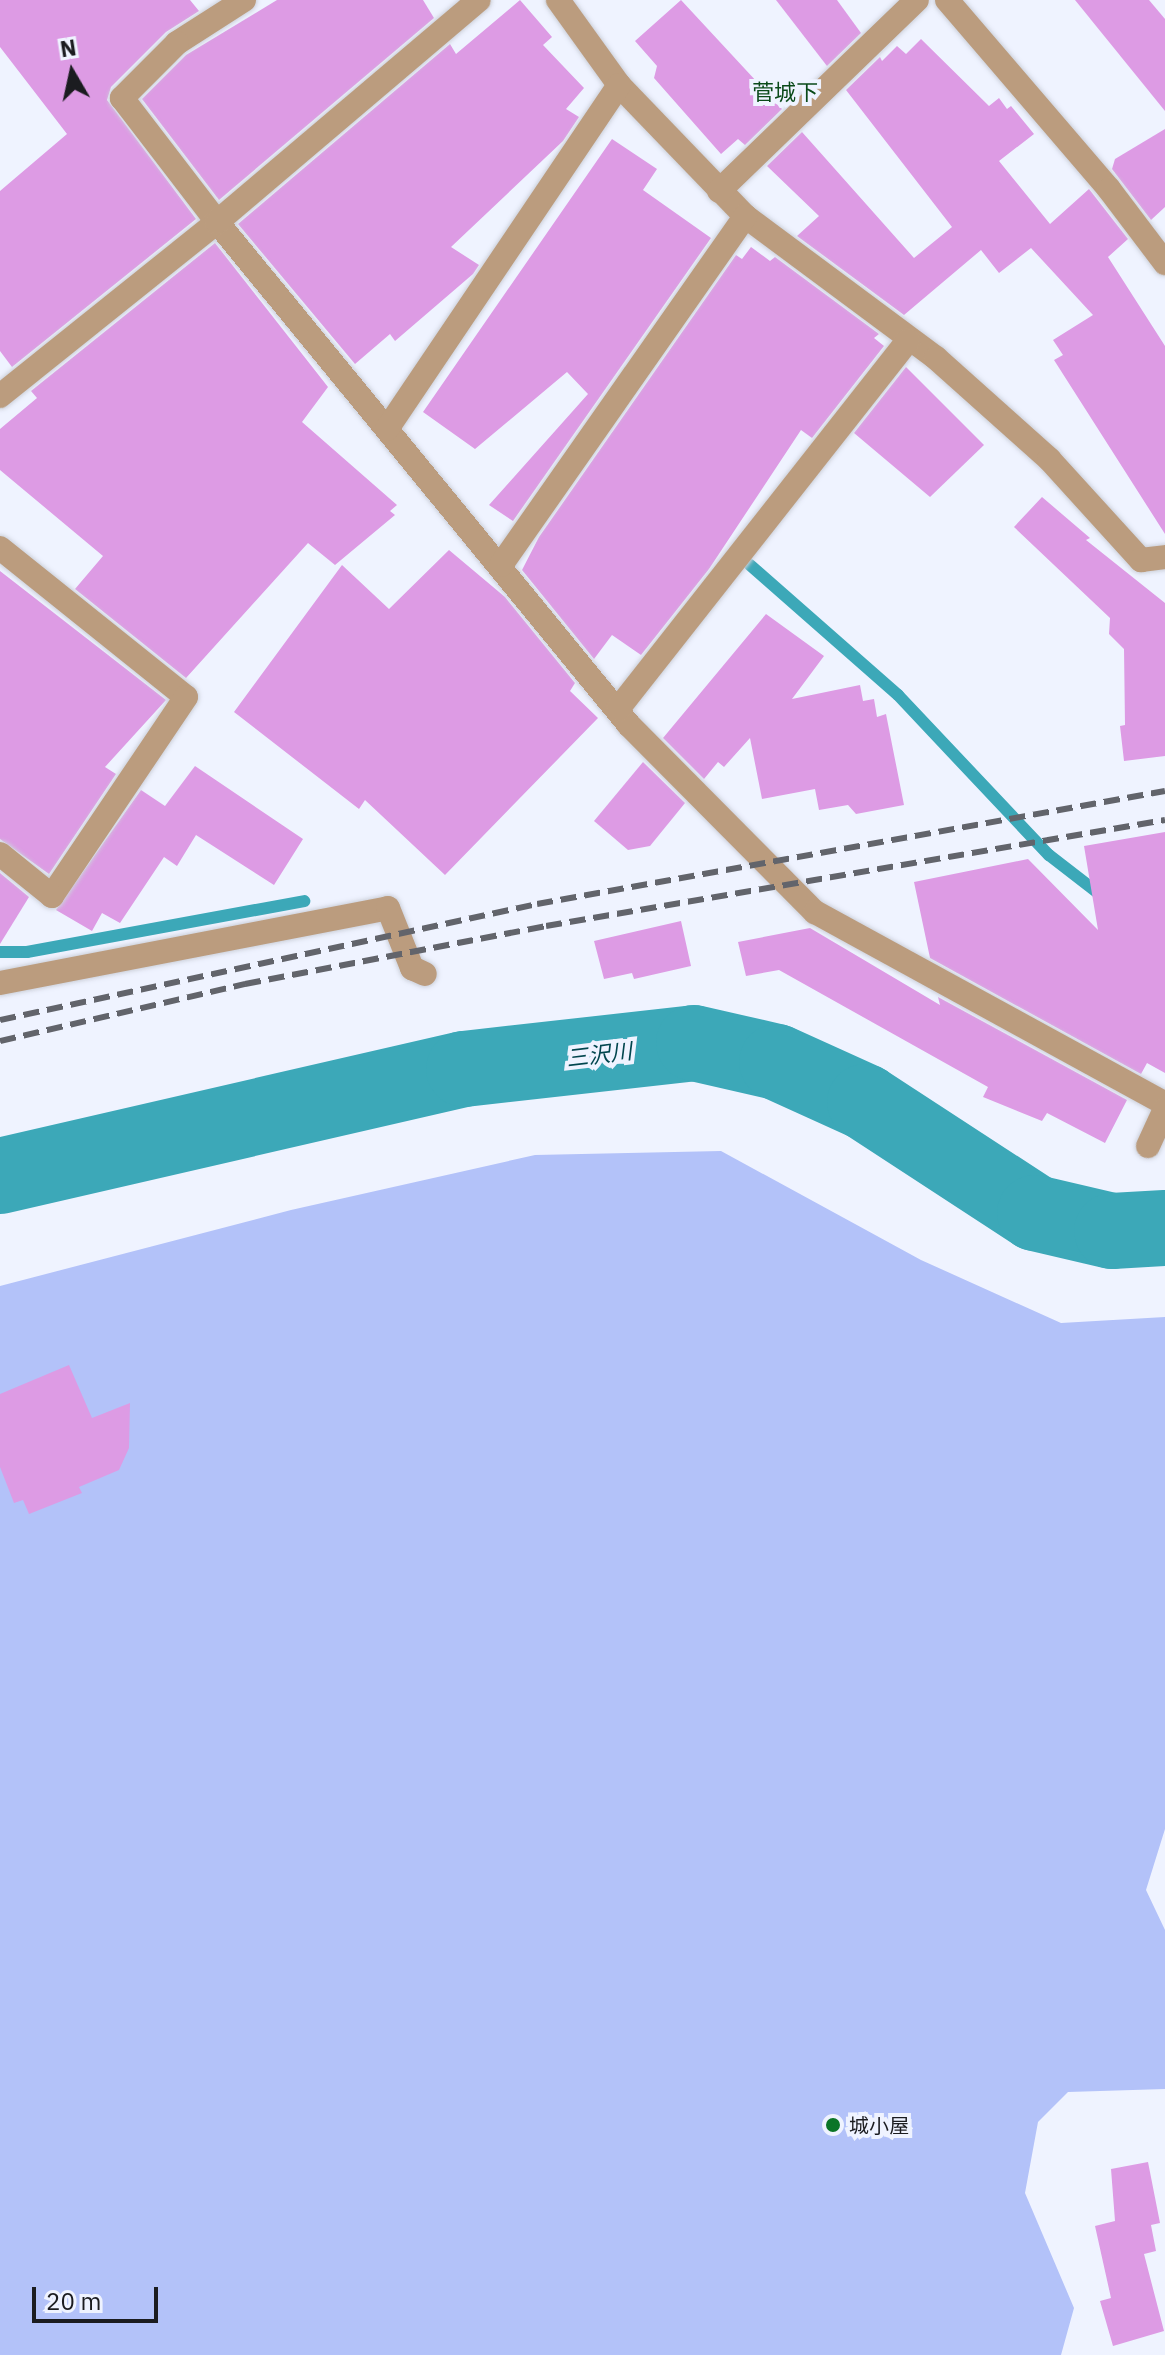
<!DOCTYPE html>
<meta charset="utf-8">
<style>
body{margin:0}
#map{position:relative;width:1165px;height:2355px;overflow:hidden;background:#eff3ff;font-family:"IBM Plex Sans","Noto Sans JP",sans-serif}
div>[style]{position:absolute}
.green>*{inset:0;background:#b3c2f9}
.stream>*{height:12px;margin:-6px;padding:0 6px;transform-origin:6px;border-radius:6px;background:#3ca8b8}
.river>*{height:76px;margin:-38px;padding:0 38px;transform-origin:38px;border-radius:38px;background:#3ca8b8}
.building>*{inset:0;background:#dd9be4}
.roads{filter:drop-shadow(0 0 2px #cdd1db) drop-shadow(0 0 2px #cdd1db)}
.street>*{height:24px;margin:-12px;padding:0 12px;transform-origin:12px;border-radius:12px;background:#bb9c7e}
.rail>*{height:6px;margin-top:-3px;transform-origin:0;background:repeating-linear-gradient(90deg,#62646b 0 16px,transparent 0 24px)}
.dots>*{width:22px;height:22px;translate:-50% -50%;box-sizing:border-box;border:4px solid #eff3ff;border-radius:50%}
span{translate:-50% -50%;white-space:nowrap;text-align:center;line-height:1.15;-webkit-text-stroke:8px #eff3ff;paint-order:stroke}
.poi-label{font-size:20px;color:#1b1c20}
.left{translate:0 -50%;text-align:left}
.neighbourhood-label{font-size:22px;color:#0a4a19}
.water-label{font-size:22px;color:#02464e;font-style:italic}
.north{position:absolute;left:32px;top:32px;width:80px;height:80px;-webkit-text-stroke:6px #eff3ff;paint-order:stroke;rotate:351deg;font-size:22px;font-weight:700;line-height:32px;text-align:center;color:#1b1c20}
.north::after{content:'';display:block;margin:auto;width:28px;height:36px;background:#1b1c20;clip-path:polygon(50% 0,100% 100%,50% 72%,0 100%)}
.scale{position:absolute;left:32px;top:2287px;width:126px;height:36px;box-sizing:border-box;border:4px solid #1b1c20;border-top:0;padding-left:10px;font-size:24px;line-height:28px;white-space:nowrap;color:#1b1c20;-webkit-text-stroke:6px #eff3ff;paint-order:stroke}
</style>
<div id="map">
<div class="green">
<div style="clip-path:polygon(721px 1151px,921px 1260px,1061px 1323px,1165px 1317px,1165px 1829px,1146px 1890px,1165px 1930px,1165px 2089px,1068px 2092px,1038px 2122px,1025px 2193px,1074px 2308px,1061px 2355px,0 2355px,0 1286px,291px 1210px,535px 1155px)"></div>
</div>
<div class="stream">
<div style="left:750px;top:565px;width:197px;rotate:41.3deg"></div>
<div style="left:898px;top:695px;width:220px;rotate:46.7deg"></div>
<div style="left:1049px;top:855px;width:67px;rotate:37.7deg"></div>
<div style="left:0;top:952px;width:27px"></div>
<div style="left:27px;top:952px;width:282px;rotate:-10.4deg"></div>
</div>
<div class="river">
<div style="left:0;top:1176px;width:476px;rotate:-13deg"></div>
<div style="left:464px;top:1069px;width:231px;rotate:-6.4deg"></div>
<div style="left:694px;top:1043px;width:85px;rotate:12.9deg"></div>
<div style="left:777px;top:1062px;width:97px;rotate:24.4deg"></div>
<div style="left:865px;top:1102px;width:203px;rotate:33.1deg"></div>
<div style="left:1035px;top:1213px;width:79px;rotate:13.2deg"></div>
<div style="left:1112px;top:1231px;width:53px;rotate:-3.2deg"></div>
</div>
<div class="building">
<div style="clip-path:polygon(0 0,190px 0,199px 11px,166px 32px,111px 87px,107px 100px,196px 219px,12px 367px,0 351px,0 191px,67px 134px,0 47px)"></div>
<div style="clip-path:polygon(277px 0,423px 0,434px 18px,219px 200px,142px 99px,186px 55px)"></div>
<div style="clip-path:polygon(520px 0,552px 37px,543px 45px,584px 88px,566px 109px,579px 117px,563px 141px,451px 247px,479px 265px,473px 274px,395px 341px,390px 334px,355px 364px,238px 224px,450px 44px,456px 54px)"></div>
<div style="clip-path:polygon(681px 0,782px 109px,745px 145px,738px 139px,721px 154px,654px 78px,657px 66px,635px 41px)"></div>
<div style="clip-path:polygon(776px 0,837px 0,861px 33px,827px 66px)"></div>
<div style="clip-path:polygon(1075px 0,1149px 0,1165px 19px,1165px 111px)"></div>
<div style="clip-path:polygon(921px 39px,989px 106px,999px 98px,1007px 109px,1011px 106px,1034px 134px,999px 161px,1050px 224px,1089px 189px,1128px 239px,1108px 257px,1165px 346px,1165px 534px,1054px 360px,1063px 355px,1053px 340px,1093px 315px,1031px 248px,999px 273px,981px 250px,904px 315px,797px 236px,819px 216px,767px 166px,802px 132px,914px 258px,952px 227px,846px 90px,880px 57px,882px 61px,897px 46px,906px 54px)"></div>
<div style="clip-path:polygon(1165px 129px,1165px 207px,1151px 220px,1112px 169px,1115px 159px)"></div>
<div style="clip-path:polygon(612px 139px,657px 169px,643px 190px,711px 238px,513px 521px,489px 505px,588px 394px,567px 372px,475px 449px,423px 412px)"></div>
<div style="clip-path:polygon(215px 243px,328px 387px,302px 422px,397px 505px,390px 511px,395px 515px,335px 565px,308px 543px,186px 678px,75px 589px,103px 556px,0 470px,0 429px,37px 398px,31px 391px)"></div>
<div style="clip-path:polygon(751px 247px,770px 261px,775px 257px,879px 334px,874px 338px,884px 346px,812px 438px,801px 430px,709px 569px,641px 655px,612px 635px,594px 659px,522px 570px,539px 537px,736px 255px,742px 259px)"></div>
<div style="clip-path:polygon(906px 367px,984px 445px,930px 497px,854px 433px)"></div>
<div style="clip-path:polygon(1042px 497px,1090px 538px,1086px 540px,1165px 603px,1165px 756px,1124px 761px,1120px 726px,1125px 725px,1124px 649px,1109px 634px,1110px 618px,1014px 527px)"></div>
<div style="clip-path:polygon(449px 550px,505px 597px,575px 683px,570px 691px,598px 718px,445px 875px,365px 800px,359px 809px,234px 712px,342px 565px,389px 609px)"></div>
<div style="clip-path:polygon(0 571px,166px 700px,105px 767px,116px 774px,49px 874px,0 839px)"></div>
<div style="clip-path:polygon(766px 614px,824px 656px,792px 699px,860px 685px,863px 701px,874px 699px,877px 717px,886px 714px,904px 805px,856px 814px,848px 805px,819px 810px,815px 789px,762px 799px,750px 738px,724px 767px,718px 762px,704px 779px,663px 738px)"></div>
<div style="clip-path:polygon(643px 762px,685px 803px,650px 846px,628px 850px,594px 821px)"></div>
<div style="clip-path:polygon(195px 766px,303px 839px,274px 885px,196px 835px,177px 866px,164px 857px,120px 923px,102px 913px,92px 931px,56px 910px,141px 790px,165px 806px)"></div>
<div style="clip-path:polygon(1165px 832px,1165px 1073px,1147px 1063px,1141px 1074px,930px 958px,914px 882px,1028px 859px,1098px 930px,1084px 846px)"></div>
<div style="clip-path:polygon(0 873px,29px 897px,0 944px)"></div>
<div style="clip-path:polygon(681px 921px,691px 966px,634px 979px,632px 973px,604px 979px,594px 941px)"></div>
<div style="clip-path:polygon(810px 928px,940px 1005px,938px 997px,1127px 1100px,1105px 1143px,1047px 1113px,1042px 1121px,983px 1097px,988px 1087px,779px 970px,746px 976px,738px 942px)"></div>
<div style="clip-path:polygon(69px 1365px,92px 1418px,130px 1403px,129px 1448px,119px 1470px,79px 1487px,82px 1493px,29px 1514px,23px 1500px,14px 1503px,0 1467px,0 1394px)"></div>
<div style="clip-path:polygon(1148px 2162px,1160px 2223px,1151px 2225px,1156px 2251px,1144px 2254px,1164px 2331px,1113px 2346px,1100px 2301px,1111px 2298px,1095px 2226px,1115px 2221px,1111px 2169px)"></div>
</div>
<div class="roads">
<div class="street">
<div style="left:244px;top:0;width:80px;rotate:147.3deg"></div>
<div style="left:177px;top:43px;width:78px;rotate:135deg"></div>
<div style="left:122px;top:98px;width:156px;rotate:52.5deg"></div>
<div style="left:217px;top:222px;width:650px;rotate:50.68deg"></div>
<div style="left:629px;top:725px;width:264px;rotate:45.2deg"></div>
<div style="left:815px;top:912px;width:399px;rotate:28.7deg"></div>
<div style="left:558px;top:0;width:105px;rotate:54.3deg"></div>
<div style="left:619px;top:85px;width:182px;rotate:46.1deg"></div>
<div style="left:745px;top:216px;width:238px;rotate:36.6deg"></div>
<div style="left:936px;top:358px;width:152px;rotate:41.8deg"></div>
<div style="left:1049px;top:459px;width:137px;rotate:47.7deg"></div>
<div style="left:1141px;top:560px;width:24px;rotate:-7deg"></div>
<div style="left:947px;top:0;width:249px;rotate:49.4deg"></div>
<div style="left:1109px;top:189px;width:93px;rotate:52.9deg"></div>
<div style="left:719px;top:191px;width:275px;rotate:-44deg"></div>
<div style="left:0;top:396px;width:278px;rotate:-38.7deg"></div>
<div style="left:217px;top:222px;width:343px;rotate:-40.3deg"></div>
<div style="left:387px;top:429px;width:415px;rotate:-56deg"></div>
<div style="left:0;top:548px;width:238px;rotate:38.7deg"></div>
<div style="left:186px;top:697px;width:240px;rotate:124deg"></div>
<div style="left:52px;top:896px;width:67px;rotate:-141.1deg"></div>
<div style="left:501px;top:565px;width:426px;rotate:-55deg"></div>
<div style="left:618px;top:709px;width:469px;rotate:-51.8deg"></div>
<div style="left:0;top:983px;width:395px;rotate:-10.9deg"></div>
<div style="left:388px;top:908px;width:65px;rotate:68.2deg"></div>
<div style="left:412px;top:968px;width:14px;rotate:25deg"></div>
<div style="left:1148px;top:1146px;width:41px;rotate:-65.3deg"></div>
</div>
</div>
<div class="rail">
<div style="left:0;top:1020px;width:549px;rotate:-12.19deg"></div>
<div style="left:537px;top:904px;width:638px;rotate:-10.2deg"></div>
<div style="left:0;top:1041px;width:252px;rotate:-13.1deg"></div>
<div style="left:245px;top:984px;width:307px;rotate:-10.9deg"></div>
<div style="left:546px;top:926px;width:628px;rotate:-9.72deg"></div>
</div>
<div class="dots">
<div style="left:833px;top:2125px;background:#0a7527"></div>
</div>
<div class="poi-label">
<span class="left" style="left:849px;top:2125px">城小屋</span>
</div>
<div class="neighbourhood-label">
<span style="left:785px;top:92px">菅城下</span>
</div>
<div class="water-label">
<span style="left:599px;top:1054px;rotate:-7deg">三沢川</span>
</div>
<div class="north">N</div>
<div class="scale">20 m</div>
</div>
